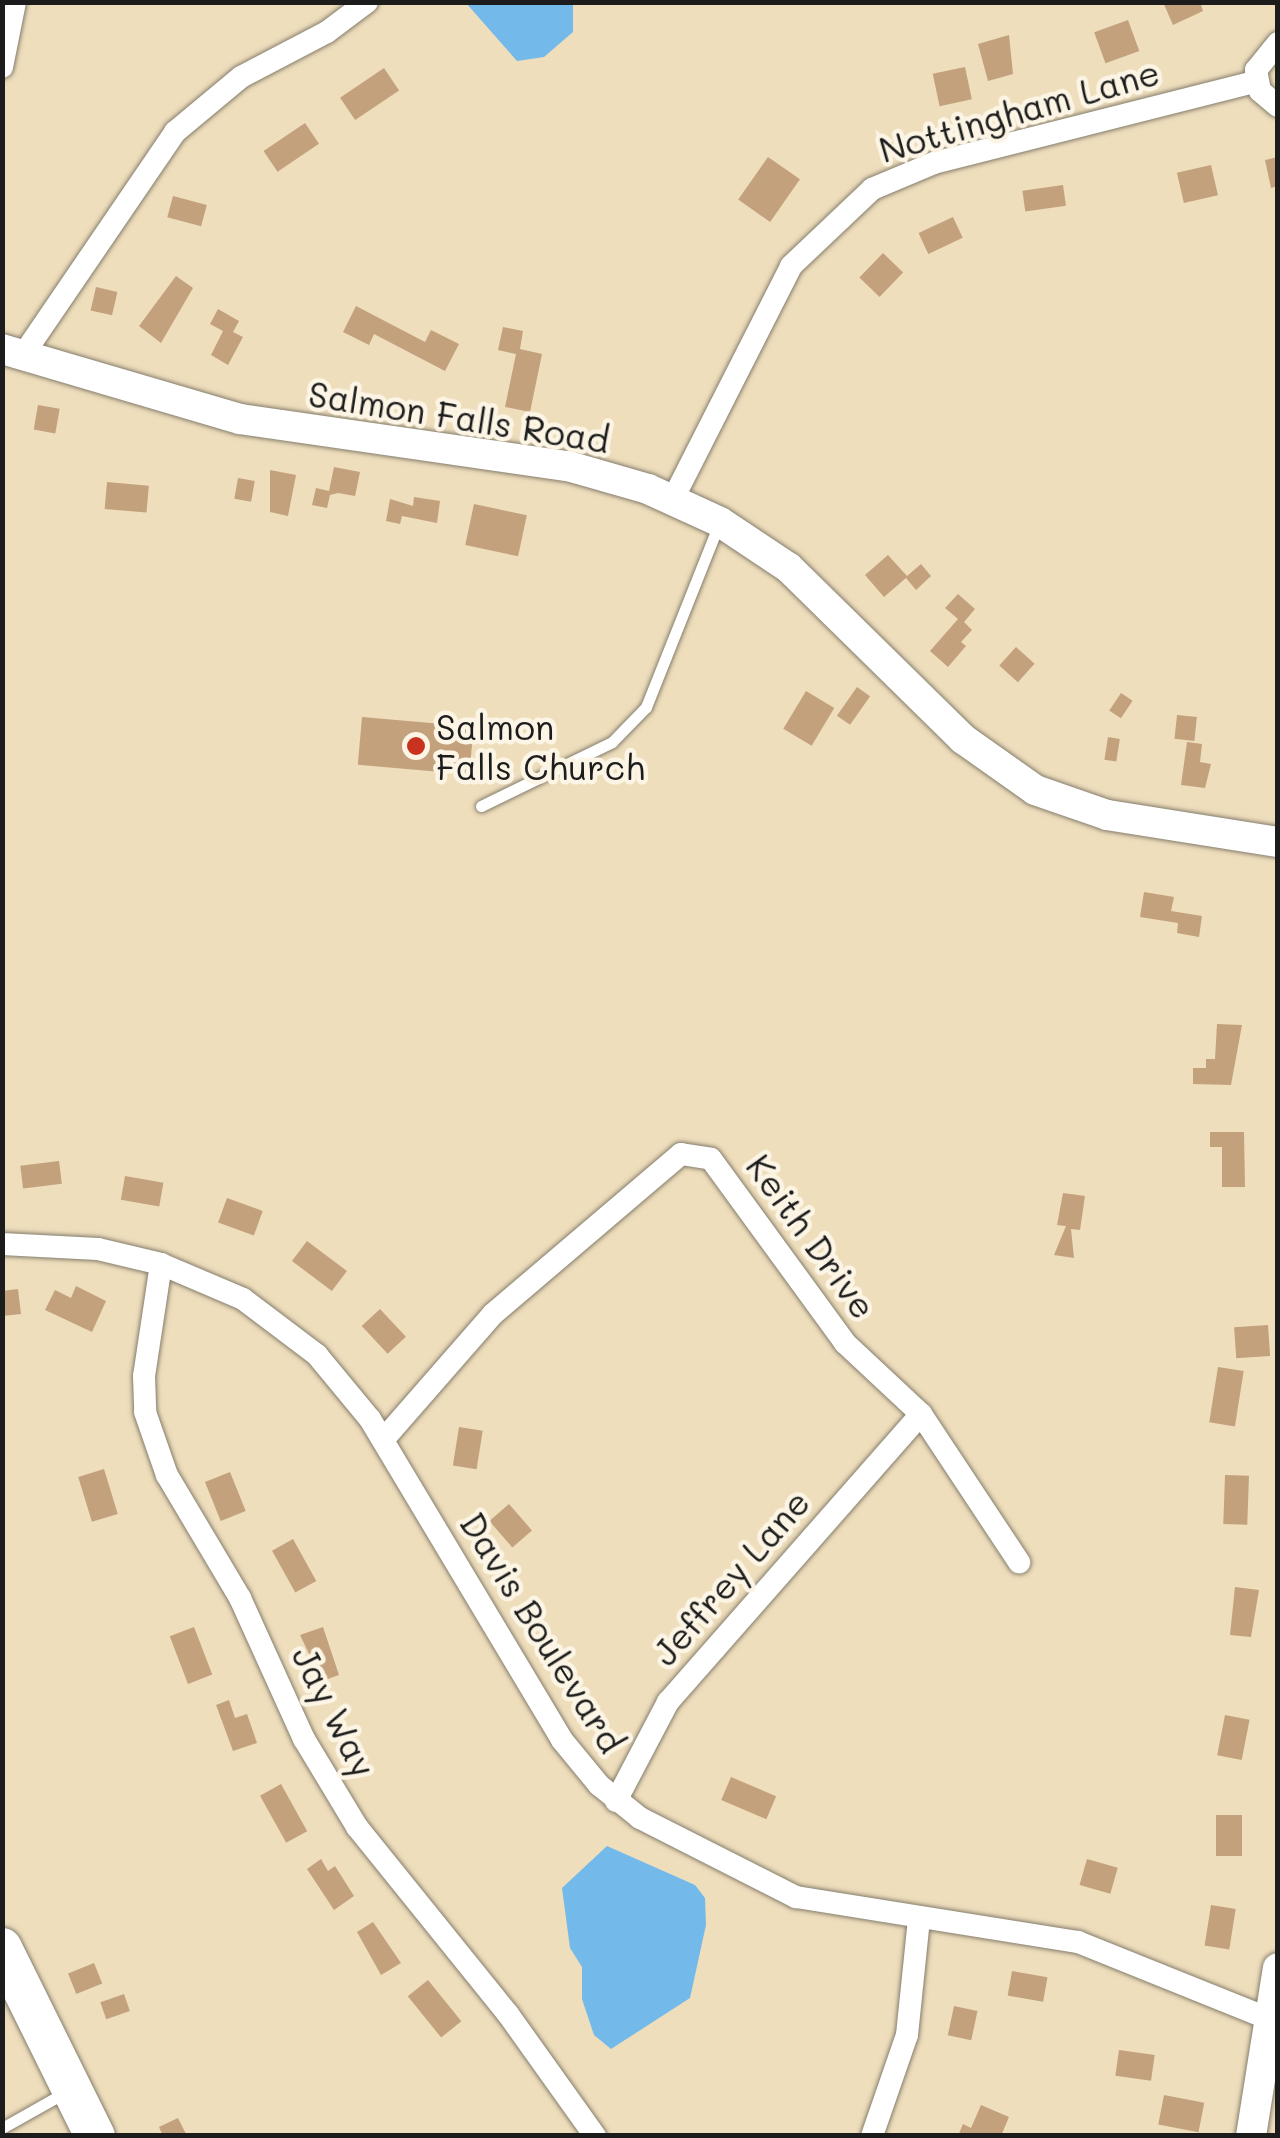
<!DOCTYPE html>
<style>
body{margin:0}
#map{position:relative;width:1280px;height:2138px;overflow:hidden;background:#eedebc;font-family:Mali,sans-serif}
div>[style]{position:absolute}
.water>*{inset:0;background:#73b9ea}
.building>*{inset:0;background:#c3a17d;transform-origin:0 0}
.roads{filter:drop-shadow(0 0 2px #857d6c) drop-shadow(0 0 2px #857d6c)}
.lane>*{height:11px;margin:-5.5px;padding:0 5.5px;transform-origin:5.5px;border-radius:5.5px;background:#fff}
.street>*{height:22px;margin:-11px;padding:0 11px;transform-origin:11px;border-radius:11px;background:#fff}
.secondary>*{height:30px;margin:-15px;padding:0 15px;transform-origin:15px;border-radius:15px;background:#fff}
.highway>*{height:40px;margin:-20px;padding:0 20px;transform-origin:20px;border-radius:20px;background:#fff}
.dots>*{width:28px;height:28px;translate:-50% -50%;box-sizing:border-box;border:5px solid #fcf5e5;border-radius:50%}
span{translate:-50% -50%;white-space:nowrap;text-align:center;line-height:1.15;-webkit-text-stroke:9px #fcf5e5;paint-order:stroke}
.street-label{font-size:35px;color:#1c1c1c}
.poi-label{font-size:35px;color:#1c1c1c}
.left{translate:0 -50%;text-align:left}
.frame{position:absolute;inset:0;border:5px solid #1c1c1c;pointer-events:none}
</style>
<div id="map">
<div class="water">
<div style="clip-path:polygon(466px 3px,573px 3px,573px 32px,544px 57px,517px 61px)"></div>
<div style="clip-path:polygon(607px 1846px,695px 1885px,705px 1898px,706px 1925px,690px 1998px,611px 2049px,594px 2035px,582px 1999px,582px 1967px,570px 1948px,562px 1888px)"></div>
</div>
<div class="building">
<div style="clip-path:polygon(1163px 2px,1200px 2px,1203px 11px,1173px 25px)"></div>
<div style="left:1128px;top:20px;width:33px;height:36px;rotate:70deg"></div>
<div style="clip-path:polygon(1009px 35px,1013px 74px,988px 81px,978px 44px)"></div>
<div style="left:965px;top:67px;width:33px;height:33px;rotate:78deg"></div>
<div style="left:384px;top:68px;width:27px;height:53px;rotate:56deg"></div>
<div style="left:305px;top:123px;width:25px;height:50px;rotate:56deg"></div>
<div style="left:768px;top:157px;width:39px;height:52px;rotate:35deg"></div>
<div style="clip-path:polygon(1278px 157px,1278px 186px,1271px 188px,1265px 160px)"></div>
<div style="left:1211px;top:165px;width:31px;height:35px;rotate:77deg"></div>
<div style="left:1063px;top:185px;width:21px;height:41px;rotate:82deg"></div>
<div style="left:173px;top:196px;width:35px;height:22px;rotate:15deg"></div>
<div style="left:953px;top:217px;width:23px;height:38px;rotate:65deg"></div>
<div style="left:883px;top:253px;width:28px;height:34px;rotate:44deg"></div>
<div style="clip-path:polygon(176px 276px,193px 288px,161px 343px,139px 326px)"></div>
<div style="left:96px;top:287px;width:22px;height:24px;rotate:13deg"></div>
<div style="clip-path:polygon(356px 306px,425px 342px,431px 330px,459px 344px,445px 371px,374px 334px,369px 345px,343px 332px)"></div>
<div style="clip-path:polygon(218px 309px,239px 321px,233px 332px,243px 337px,228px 365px,211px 355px,223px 331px,210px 324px)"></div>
<div style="clip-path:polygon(503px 327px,523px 331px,520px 349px,542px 354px,530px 412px,505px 407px,516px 354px,498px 350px)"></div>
<div style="left:38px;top:405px;width:22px;height:25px;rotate:10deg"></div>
<div style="clip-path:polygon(334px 467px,360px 472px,355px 496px,338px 493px,330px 495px,327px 508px,312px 505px,316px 488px,329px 491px)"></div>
<div style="clip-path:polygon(270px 470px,296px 475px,288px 516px,270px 512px)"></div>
<div style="left:238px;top:478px;width:17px;height:21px;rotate:10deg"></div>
<div style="left:107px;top:482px;width:42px;height:27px;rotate:5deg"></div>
<div style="clip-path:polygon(414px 497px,440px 501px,437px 523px,402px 516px,400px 524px,386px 521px,390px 499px,413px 506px)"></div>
<div style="left:474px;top:504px;width:54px;height:42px;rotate:12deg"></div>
<div style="clip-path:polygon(888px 555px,907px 576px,921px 564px,931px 576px,916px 590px,906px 578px,884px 597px,865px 575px)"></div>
<div style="clip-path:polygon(958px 594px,975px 609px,964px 622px,972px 630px,961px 642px,966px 646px,948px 667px,930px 651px,958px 619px,945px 608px)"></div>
<div style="left:1016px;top:647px;width:25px;height:25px;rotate:42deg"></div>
<div style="left:857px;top:687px;width:16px;height:35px;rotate:35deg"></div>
<div style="left:806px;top:691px;width:33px;height:44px;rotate:31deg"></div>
<div style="left:1121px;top:693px;width:14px;height:21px;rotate:34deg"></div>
<div style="left:1177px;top:715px;width:20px;height:24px;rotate:6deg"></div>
<div style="left:362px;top:717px;width:112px;height:48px;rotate:5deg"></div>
<div style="left:1108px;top:737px;width:12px;height:23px;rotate:9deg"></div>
<div style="clip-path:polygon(1187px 742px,1202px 744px,1200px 762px,1211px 764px,1205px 788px,1181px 785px)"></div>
<div style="clip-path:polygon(1144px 892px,1174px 897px,1171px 911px,1202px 916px,1199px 937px,1177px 933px,1178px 923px,1140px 917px)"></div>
<div style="clip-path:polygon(1217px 1024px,1242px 1025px,1231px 1085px,1193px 1084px,1193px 1068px,1206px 1068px,1206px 1059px,1215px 1059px)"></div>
<div style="clip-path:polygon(1210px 1132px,1244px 1132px,1245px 1187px,1222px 1187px,1222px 1147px,1210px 1147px)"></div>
<div style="left:59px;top:1161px;width:23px;height:39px;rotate:83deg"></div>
<div style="left:125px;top:1176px;width:39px;height:24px;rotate:10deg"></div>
<div style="clip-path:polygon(1063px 1193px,1085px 1196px,1080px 1230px,1071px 1229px,1074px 1258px,1054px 1255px,1066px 1226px,1057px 1225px)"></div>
<div style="left:227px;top:1198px;width:38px;height:26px;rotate:20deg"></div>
<div style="left:307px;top:1241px;width:50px;height:25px;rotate:37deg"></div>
<div style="clip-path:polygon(76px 1286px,106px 1301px,92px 1332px,45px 1310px,55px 1290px,71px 1298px)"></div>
<div style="clip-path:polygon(18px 1289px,21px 1314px,2px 1316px,2px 1291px)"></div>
<div style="left:380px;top:1309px;width:38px;height:25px;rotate:47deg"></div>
<div style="left:1268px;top:1325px;width:31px;height:34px;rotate:86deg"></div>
<div style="left:1218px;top:1367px;width:26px;height:56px;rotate:9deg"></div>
<div style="left:459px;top:1427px;width:24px;height:39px;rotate:9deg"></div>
<div style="left:104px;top:1469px;width:47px;height:27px;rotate:73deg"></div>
<div style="left:230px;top:1472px;width:42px;height:27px;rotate:68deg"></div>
<div style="left:1225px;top:1475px;width:24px;height:49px;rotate:2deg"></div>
<div style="left:509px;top:1504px;width:35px;height:26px;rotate:49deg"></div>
<div style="left:293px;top:1539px;width:48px;height:24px;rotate:61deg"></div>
<div style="clip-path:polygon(1235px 1587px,1259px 1590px,1251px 1637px,1230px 1635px)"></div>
<div style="left:194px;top:1627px;width:51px;height:26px;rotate:69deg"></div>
<div style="clip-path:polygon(323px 1627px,339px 1675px,322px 1681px,300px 1635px)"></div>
<div style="clip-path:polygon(229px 1700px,235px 1718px,247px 1714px,257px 1743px,233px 1751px,216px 1705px)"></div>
<div style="left:1225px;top:1715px;width:25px;height:41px;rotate:11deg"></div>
<div style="left:731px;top:1777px;width:49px;height:25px;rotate:23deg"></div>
<div style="left:281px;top:1784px;width:54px;height:24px;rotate:61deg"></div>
<div style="left:1216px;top:1815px;width:26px;height:41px"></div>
<div style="clip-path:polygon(321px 1859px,328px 1871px,335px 1866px,354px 1896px,334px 1910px,307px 1869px)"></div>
<div style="left:1087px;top:1859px;width:32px;height:27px;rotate:16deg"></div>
<div style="left:1211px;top:1905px;width:25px;height:41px;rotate:9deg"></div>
<div style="clip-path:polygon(373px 1922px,401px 1963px,381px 1975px,357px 1932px)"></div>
<div style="left:94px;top:1963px;width:22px;height:28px;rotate:68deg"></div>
<div style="left:1012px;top:1971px;width:36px;height:25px;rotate:10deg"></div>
<div style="left:428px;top:1980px;width:53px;height:26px;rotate:51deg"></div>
<div style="left:124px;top:1994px;width:18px;height:25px;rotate:71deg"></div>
<div style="left:954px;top:2006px;width:24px;height:30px;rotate:12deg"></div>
<div style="left:1119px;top:2050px;width:36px;height:26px;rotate:8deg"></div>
<div style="left:1164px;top:2095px;width:41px;height:30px;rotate:11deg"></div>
<div style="clip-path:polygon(981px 2105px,1009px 2117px,1001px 2136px,958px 2136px,963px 2124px,971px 2128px)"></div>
<div style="clip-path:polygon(178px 2118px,187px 2136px,163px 2136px,159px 2127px)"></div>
</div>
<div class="roads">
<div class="lane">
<div style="left:481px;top:806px;width:146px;rotate:-26deg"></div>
<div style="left:612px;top:742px;width:49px;rotate:-45.8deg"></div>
<div style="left:646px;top:707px;width:195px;rotate:-68.3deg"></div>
<div style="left:2px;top:2128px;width:71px;rotate:-29.4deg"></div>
</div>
<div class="street">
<div style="left:1278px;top:43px;width:35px;rotate:129deg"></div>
<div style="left:1256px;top:70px;width:21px;rotate:79deg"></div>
<div style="left:1260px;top:91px;width:23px;rotate:40deg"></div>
<div style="left:2px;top:67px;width:66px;rotate:-78.7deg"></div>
<div style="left:23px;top:355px;width:270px;rotate:-55.7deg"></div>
<div style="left:175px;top:132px;width:86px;rotate:-39.8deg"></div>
<div style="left:241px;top:77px;width:97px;rotate:-27.6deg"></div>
<div style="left:327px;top:32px;width:50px;rotate:-36.9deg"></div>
<div style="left:673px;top:499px;width:261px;rotate:-63.1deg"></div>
<div style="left:791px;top:266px;width:112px;rotate:-43.5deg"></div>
<div style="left:872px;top:189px;width:67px;rotate:-22.8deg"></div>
<div style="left:934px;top:163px;width:333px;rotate:-14.2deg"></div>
<div style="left:2px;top:1244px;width:96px;rotate:3deg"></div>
<div style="left:98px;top:1249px;width:65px;rotate:13.4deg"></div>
<div style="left:161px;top:1264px;width:89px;rotate:23.1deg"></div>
<div style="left:243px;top:1299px;width:93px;rotate:37.1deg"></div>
<div style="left:317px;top:1355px;width:83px;rotate:50.4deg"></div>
<div style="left:370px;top:1419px;width:374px;rotate:59.1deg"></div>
<div style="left:562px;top:1740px;width:58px;rotate:50.6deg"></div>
<div style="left:599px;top:1785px;width:53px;rotate:38.8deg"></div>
<div style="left:640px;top:1818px;width:175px;rotate:26.9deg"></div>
<div style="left:796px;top:1897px;width:286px;rotate:9.1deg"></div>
<div style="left:1078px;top:1942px;width:204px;rotate:21.9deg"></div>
<div style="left:161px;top:1264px;width:113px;rotate:98.6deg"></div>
<div style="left:144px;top:1376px;width:36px;rotate:88deg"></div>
<div style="left:145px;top:1412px;width:67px;rotate:70.8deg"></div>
<div style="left:167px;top:1475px;width:143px;rotate:59.3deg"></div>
<div style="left:240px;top:1598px;width:155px;rotate:65.6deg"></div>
<div style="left:304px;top:1739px;width:103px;rotate:58.9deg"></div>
<div style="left:357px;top:1827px;width:240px;rotate:51.1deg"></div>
<div style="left:508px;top:2014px;width:150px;rotate:54.5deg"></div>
<div style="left:383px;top:1440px;width:167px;rotate:-48.9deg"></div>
<div style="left:493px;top:1314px;width:247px;rotate:-40.4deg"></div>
<div style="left:681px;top:1154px;width:30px;rotate:9deg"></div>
<div style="left:711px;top:1159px;width:228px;rotate:53.9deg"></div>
<div style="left:845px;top:1343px;width:104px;rotate:43.1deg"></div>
<div style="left:921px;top:1414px;width:178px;rotate:56.5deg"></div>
<div style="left:616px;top:1801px;width:112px;rotate:-62.3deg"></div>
<div style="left:668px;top:1702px;width:383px;rotate:-48.7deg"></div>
<div style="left:872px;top:2136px;width:107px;rotate:-70.9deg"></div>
<div style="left:907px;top:2035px;width:118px;rotate:-84.1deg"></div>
</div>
<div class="secondary">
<div style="left:2px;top:349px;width:248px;rotate:16.4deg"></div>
<div style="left:240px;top:419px;width:331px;rotate:8.2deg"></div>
<div style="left:568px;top:466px;width:83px;rotate:16deg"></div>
<div style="left:648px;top:489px;width:79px;rotate:24.6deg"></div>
<div style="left:720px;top:522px;width:83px;rotate:33.7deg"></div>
<div style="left:789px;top:568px;width:244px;rotate:44.5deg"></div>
<div style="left:963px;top:739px;width:88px;rotate:35.3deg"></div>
<div style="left:1035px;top:790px;width:76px;rotate:19.1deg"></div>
<div style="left:1107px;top:815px;width:173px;rotate:9deg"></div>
<div style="left:1251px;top:2136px;width:170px;rotate:-80.9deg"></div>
</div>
<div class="highway">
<div style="left:2px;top:1948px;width:210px;rotate:63.7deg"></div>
</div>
</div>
<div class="dots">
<div style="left:416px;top:746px;background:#c8321e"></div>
</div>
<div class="street-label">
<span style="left:1019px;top:110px;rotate:-16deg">Nottingham Lane</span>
<span style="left:459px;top:416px;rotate:9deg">Salmon Falls Road</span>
<span style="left:812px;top:1236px;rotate:54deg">Keith Drive</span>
<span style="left:730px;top:1577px;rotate:-49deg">Jeffrey Lane</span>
<span style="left:543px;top:1632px;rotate:58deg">Davis Boulevard</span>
<span style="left:335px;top:1711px;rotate:63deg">Jay Way</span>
</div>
<div class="poi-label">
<span class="left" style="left:436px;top:746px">Salmon<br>Falls Church</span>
</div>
<div class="frame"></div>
</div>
